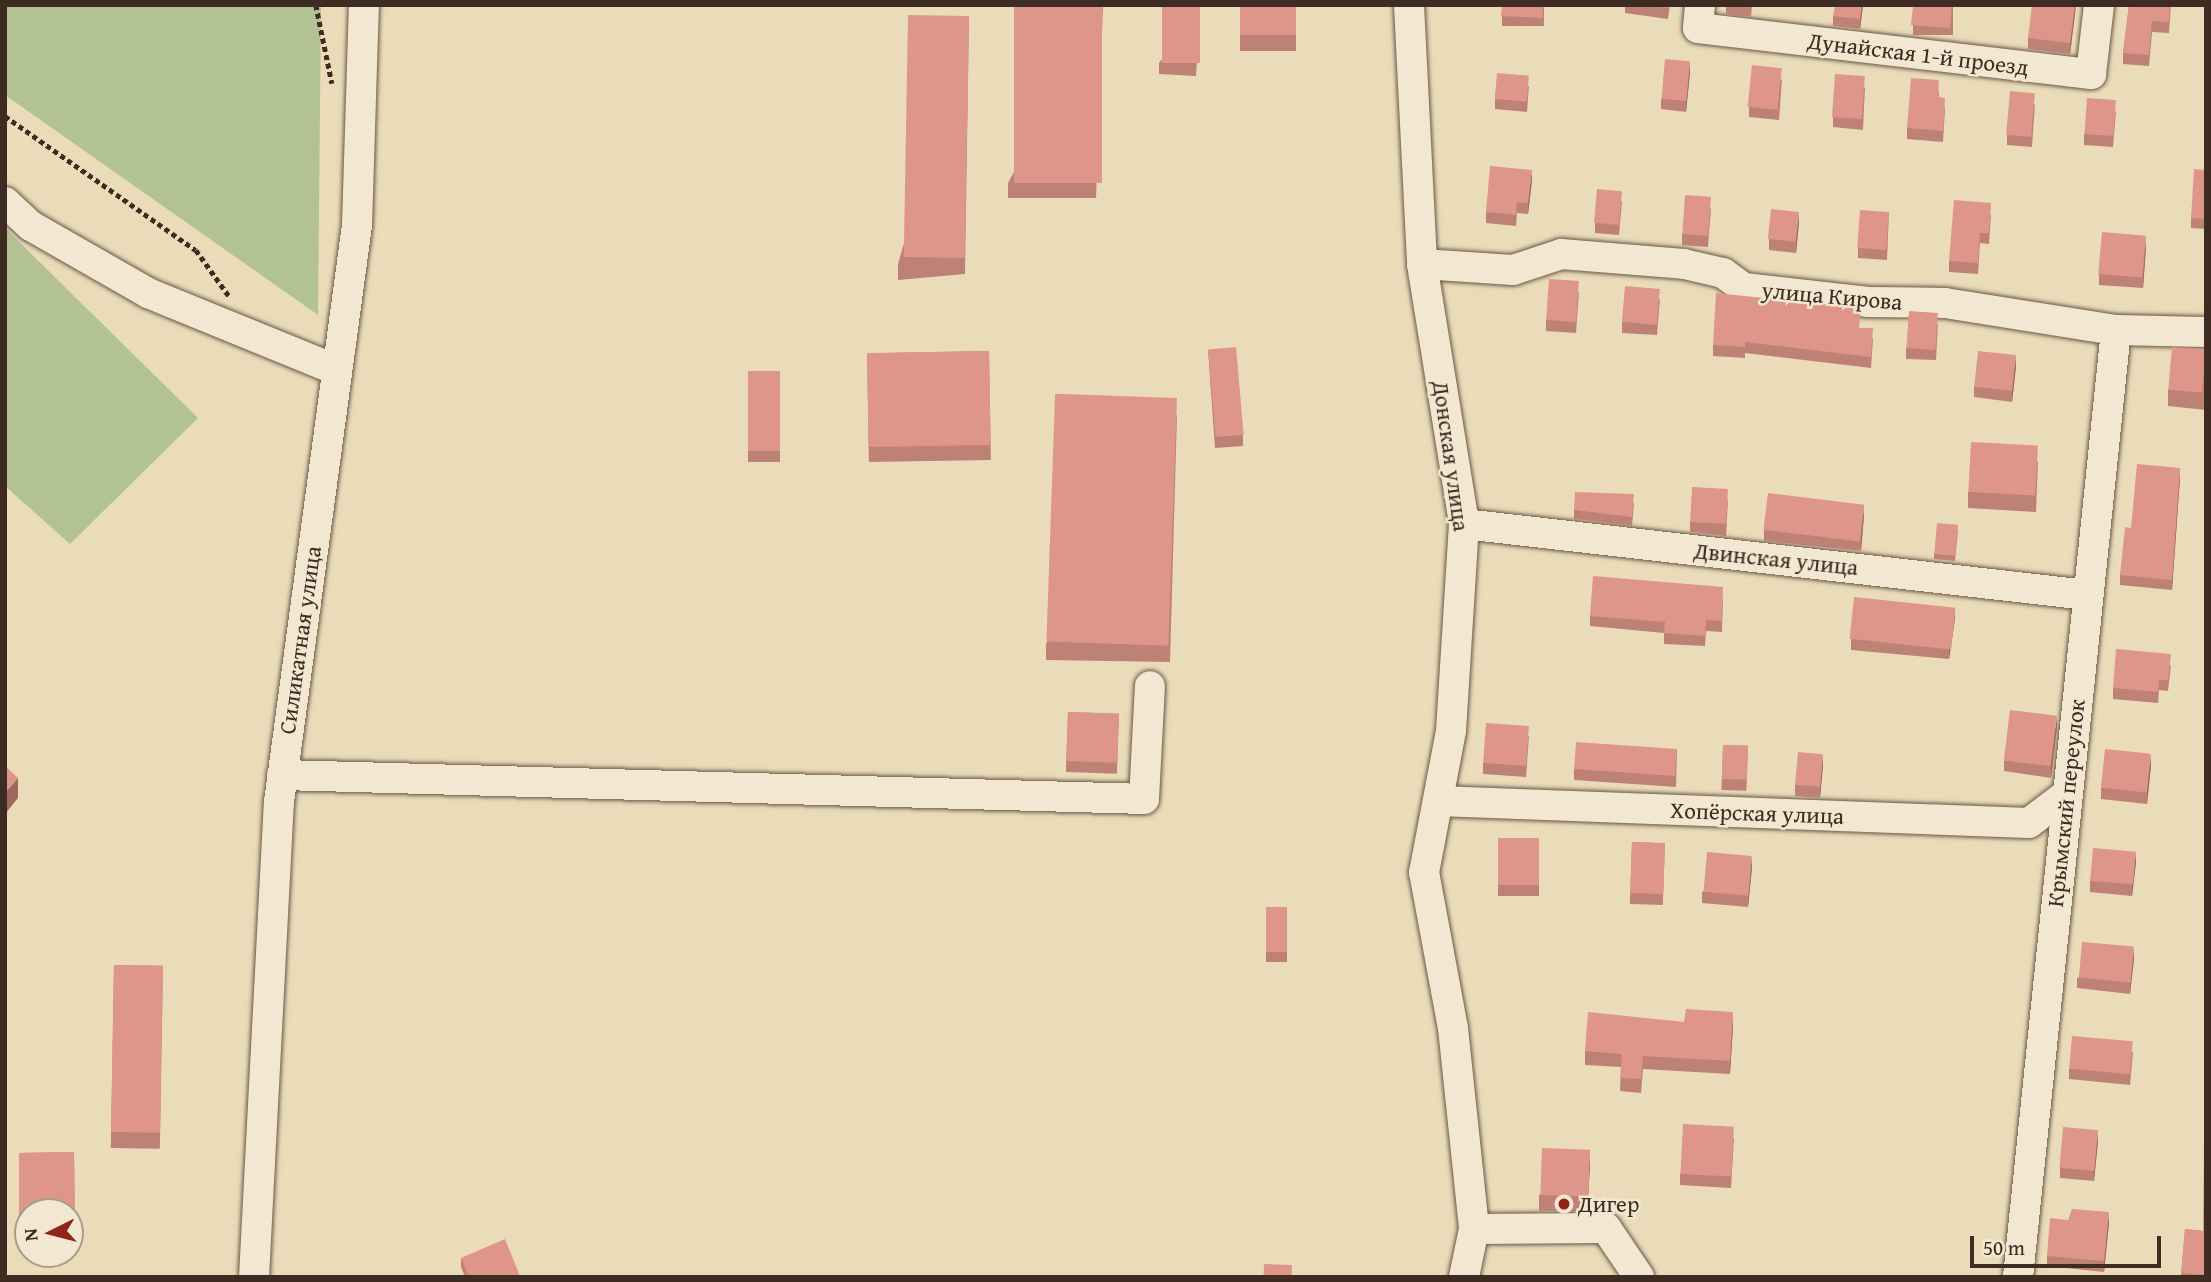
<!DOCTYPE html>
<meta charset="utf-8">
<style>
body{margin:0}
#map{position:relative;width:2211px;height:1282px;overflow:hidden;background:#ebdcb9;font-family:"Gentium Book Plus",serif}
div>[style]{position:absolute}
.green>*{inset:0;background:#b2c293}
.path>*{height:4.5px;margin-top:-2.25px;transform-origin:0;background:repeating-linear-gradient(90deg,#3e2b21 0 5px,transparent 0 8.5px)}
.roads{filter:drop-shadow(0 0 2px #695747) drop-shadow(0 0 2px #695747)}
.minor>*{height:30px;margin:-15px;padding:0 15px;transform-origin:15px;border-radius:15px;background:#f2e8d2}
.wall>*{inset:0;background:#be8176;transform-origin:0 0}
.shaded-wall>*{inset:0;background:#9b6960}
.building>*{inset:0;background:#dd9689;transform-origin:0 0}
.dots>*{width:19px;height:19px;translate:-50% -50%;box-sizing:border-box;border:4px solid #f2e8d2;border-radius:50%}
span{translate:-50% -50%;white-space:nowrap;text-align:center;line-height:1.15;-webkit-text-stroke:5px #f2e8d2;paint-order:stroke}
.street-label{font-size:23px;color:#3e2b21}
.poi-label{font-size:23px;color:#3e2b21}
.left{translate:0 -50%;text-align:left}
.frame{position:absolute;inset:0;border:7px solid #3e2b21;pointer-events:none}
.north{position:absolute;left:14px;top:1198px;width:70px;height:70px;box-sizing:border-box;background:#f2e8d2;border:2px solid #aa9c8b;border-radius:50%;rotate:264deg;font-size:19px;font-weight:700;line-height:28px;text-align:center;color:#3e2b21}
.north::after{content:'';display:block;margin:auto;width:24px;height:32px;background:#8f2418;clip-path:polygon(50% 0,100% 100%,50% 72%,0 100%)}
.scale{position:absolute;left:1970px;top:1236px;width:191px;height:32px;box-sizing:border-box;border:4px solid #3e2b21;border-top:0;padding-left:9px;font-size:21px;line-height:24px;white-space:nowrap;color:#3e2b21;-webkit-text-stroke:5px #f2e8d2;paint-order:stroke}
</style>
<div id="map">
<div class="green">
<div style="clip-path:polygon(5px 5px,321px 5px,318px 315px,5px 95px)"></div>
<div style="clip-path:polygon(5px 228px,198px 418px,70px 544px,5px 486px)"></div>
</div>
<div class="path">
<div style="left:316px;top:5px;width:80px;rotate:78.4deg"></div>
<div style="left:5px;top:116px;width:233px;rotate:35.1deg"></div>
<div style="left:196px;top:250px;width:57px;rotate:54.3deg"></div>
</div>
<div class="roads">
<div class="minor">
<div style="left:1409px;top:5px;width:259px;rotate:87.1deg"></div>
<div style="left:1422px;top:264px;width:263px;rotate:80.8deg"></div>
<div style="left:1464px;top:524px;width:207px;rotate:93.6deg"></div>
<div style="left:1451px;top:731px;width:144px;rotate:100.8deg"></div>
<div style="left:1424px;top:872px;width:159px;rotate:79.5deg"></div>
<div style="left:1453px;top:1028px;width:202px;rotate:84deg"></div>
<div style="left:1700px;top:5px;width:23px;rotate:95deg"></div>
<div style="left:1698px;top:28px;width:396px;rotate:6.7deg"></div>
<div style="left:2091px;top:74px;width:69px;rotate:-83.4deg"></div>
<div style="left:5px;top:202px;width:35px;rotate:43deg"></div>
<div style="left:31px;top:226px;width:135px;rotate:29.8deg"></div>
<div style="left:148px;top:293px;width:204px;rotate:22.2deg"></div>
<div style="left:1422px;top:264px;width:91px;rotate:3.8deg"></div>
<div style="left:1513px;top:270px;width:51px;rotate:-18.4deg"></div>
<div style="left:1561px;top:254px;width:123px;rotate:4.6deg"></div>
<div style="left:1684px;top:264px;width:40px;rotate:13deg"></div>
<div style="left:1723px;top:273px;width:26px;rotate:36deg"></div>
<div style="left:1744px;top:288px;width:125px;rotate:6.4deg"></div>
<div style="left:1868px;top:302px;width:77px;rotate:0.7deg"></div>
<div style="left:1945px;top:303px;width:173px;rotate:9deg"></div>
<div style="left:2116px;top:330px;width:90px;rotate:1.3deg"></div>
<div style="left:1464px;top:524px;width:627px;rotate:6.5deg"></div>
<div style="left:282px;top:775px;width:862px;rotate:1.59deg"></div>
<div style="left:1144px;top:799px;width:113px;rotate:-87deg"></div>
<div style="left:1438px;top:801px;width:591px;rotate:2.13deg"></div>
<div style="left:2029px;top:823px;width:48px;rotate:-37.3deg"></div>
<div style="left:254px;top:1277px;width:476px;rotate:-87deg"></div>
<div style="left:279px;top:802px;width:582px;rotate:-82.3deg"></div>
<div style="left:357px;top:225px;width:220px;rotate:-88.2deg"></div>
<div style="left:1464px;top:1277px;width:49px;rotate:-78.2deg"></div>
<div style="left:1474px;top:1229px;width:132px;rotate:-0.4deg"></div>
<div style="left:1606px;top:1228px;width:59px;rotate:56deg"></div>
<div style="left:2018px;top:1277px;width:952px;rotate:-84.09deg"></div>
</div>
</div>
<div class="wall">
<div style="clip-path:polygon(1103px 5px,1096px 198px,1008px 198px,1008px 183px)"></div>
<div style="left:1240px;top:5px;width:56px;height:46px"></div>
<div style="left:1502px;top:5px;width:42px;height:21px"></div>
<div style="clip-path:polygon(1625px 5px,1670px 5px,1668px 19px,1625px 13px)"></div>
<div style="clip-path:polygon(1726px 5px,1752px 5px,1751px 17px,1726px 14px)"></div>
<div style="clip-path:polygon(1863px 5px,1860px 29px,1833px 26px,1833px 16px)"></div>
<div style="left:1913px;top:5px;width:40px;height:30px"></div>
<div style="clip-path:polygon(2076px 5px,2070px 54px,2028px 49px,2028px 38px)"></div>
<div style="clip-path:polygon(2129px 5px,2171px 5px,2169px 33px,2152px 32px,2149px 66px,2123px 64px,2123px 53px)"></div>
<div style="clip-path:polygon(1200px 13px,1196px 76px,1159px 74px,1159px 63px)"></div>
<div style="clip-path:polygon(969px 16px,965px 274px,898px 280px,898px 264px)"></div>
<div style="clip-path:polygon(1690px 72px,1686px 112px,1661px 109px,1661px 99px)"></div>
<div style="clip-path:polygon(1782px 79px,1779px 120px,1749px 117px,1749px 107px)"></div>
<div style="clip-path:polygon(1529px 86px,1527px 112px,1495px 109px,1495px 99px)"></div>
<div style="clip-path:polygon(1865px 87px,1863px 130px,1833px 127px,1833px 117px)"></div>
<div style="clip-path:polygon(1939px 91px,1939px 97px,1945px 109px,1943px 142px,1907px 139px,1907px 128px)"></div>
<div style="clip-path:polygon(2035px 104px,2032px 147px,2007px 145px,2007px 135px)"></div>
<div style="clip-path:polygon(2116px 111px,2113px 147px,2084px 145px,2084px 134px)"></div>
<div style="clip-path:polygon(2206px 170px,2206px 229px,2191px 228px,2191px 218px)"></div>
<div style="clip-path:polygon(1532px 180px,1528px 214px,1517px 213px,1516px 226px,1486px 223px,1486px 212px)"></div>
<div style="clip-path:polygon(1622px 201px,1619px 235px,1595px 233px,1595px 223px)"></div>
<div style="clip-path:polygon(1711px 208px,1708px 247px,1682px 245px,1682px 234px)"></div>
<div style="clip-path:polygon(1889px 212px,1887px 260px,1858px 258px,1858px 248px)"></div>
<div style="clip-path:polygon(1991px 214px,1989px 244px,1980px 243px,1978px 274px,1949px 272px,1949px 261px)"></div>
<div style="clip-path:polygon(1799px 222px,1796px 253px,1769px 250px,1769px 239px)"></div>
<div style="clip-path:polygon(2146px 247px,2143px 288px,2099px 285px,2099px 274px)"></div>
<div style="clip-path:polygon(1579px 292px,1576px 333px,1546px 331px,1546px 320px)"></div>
<div style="clip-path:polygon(1660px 299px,1657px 335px,1622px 333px,1622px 322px)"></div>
<div style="clip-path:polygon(1938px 324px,1936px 360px,1906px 359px,1906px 348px)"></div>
<div style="clip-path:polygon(1860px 328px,1873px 339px,1871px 368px,1745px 353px,1745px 358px,1713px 356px,1713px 345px)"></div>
<div style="clip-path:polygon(1208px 350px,1243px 435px,1243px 446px,1215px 448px)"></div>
<div style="clip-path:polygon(2206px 350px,2206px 410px,2168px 406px,2168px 390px)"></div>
<div style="left:989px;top:351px;width:109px;height:122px;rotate:89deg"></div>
<div style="clip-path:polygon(2016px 366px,2012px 402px,1974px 397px,1974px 387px)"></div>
<div style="left:748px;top:371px;width:32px;height:91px"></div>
<div style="clip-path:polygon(1177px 414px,1170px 662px,1046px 660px,1046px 644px)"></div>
<div style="clip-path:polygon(2038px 461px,2036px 512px,1968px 508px,1968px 492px)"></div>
<div style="clip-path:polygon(2180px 478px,2172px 590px,2120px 585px,2120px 575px,2131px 528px)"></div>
<div style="clip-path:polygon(1728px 500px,1726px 536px,1690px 532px,1690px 522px)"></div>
<div style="clip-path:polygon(1634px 503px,1632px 526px,1574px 519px,1574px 510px)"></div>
<div style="clip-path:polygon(1864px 515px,1861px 551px,1764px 541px,1764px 530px)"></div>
<div style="clip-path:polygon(1958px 530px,1955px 561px,1934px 559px,1934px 554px)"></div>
<div style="clip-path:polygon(1723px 598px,1722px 632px,1706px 631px,1705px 646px,1664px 644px,1664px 633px,1590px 626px,1590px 616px)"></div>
<div style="clip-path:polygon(1955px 618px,1949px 659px,1851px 650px,1851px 639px)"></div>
<div style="clip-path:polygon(2171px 665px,2168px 691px,2159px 690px,2158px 703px,2113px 699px,2113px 688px)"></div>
<div style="left:1068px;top:712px;width:51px;height:60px;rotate:2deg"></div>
<div style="clip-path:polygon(2057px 727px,2051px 778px,2004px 771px,2004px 761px)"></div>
<div style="clip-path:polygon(1529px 736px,1526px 777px,1483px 774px,1483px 763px)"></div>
<div style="left:1723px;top:745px;width:25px;height:45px;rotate:2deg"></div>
<div style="clip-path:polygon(1677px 749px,1676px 787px,1574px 780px,1574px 769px)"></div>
<div style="clip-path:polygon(1823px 765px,1820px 798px,1795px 796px,1795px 785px)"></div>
<div style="clip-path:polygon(2151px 765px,2147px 804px,2101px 799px,2101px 788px)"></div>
<div style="left:1498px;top:838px;width:41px;height:58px"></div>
<div style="left:1632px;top:842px;width:33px;height:62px;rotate:2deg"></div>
<div style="clip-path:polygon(2136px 862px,2132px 896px,2090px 892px,2090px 881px)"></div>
<div style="clip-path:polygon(1752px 867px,1748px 907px,1702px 903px,1702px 892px)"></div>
<div style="left:1266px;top:907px;width:21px;height:55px"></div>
<div style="clip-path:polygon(2134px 958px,2130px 994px,2077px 988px,2077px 978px)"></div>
<div style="left:114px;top:965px;width:49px;height:183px;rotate:1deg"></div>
<div style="clip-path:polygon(1684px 1022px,1733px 1026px,1730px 1074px,1643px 1069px,1641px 1093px,1620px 1091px,1621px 1067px,1585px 1065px,1585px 1051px)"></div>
<div style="clip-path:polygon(2133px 1052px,2130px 1085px,2069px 1079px,2069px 1069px)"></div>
<div style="clip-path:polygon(1734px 1138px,1731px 1188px,1680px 1185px,1680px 1174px)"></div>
<div style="clip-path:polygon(2206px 1139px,2206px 1277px,2181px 1277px,2185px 1229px,2203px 1231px)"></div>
<div style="clip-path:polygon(2098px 1141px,2094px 1181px,2060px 1178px,2060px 1168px)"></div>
<div style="clip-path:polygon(74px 1152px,75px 1230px,70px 1231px,70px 1212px,28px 1212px,28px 1231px,19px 1231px,19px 1153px)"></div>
<div style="clip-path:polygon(1590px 1166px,1587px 1211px,1539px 1211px,1539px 1195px)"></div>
<div style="clip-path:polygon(2068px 1220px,2109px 1223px,2104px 1272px,2047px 1266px,2047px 1256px)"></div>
<div style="clip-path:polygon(461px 1258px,520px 1277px,465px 1277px,461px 1267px)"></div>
</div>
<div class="shaded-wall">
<div style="clip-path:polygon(1862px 5px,1863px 5px,1860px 29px,1860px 19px)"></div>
<div style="clip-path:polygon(2075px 5px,2076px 5px,2070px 54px,2070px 43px)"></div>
<div style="clip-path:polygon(1690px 61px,1690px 72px,1686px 112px,1686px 101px)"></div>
<div style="clip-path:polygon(1532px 170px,1532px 180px,1528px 214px,1528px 203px)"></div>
<div style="clip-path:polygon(1799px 212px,1799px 222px,1796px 253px,1796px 242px)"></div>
<div style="clip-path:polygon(2146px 236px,2146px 247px,2143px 288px,2143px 278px)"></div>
<div style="clip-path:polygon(2016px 355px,2016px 366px,2012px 402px,2012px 391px)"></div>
<div style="clip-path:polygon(2180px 468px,2180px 478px,2172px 590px,2172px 580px)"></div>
<div style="clip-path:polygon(1864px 504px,1864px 515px,1861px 551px,1861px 540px)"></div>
<div style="clip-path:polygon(1955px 608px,1955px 618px,1949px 659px,1949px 649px)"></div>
<div style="clip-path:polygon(2057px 716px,2057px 727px,2051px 778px,2051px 767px)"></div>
<div style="clip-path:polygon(1823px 754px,1823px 765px,1820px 798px,1820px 787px)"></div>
<div style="clip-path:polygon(2151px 754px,2151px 765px,2147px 804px,2147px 793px)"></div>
<div style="clip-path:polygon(18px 778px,18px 798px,5px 814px,5px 793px)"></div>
<div style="clip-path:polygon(2136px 852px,2136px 862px,2132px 896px,2132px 885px)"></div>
<div style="clip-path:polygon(1752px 856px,1752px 867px,1748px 907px,1748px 896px)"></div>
<div style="clip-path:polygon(2134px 947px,2134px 958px,2130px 994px,2130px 984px)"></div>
<div style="clip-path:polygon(1733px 1012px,1733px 1026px,1730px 1074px,1730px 1061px)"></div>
<div style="clip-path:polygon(2098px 1130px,2098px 1141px,2094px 1181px,2094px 1171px)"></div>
<div style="clip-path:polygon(1590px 1150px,1590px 1166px,1587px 1211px,1587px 1195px)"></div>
<div style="clip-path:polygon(2109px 1212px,2109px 1223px,2104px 1272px,2104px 1261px)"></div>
</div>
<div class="building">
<div style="left:1014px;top:5px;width:88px;height:178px"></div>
<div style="left:1162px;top:5px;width:38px;height:58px"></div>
<div style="left:1240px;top:5px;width:56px;height:30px"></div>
<div style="clip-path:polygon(1502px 5px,1543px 5px,1543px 18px,1501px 16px)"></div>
<div style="clip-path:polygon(1648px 5px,1668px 5px,1668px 8px)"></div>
<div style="clip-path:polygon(1835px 5px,1862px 5px,1860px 19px,1833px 16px)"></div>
<div style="clip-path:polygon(1913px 5px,1952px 5px,1950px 28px,1911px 25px)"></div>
<div style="clip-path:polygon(2032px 5px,2075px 5px,2070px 43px,2028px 38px)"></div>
<div style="clip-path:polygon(2129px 5px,2170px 5px,2169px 22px,2152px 21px,2149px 55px,2123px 53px)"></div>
<div style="left:969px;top:16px;width:242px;height:61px;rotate:91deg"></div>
<div style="left:1665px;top:59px;width:25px;height:40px;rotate:5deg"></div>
<div style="left:1752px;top:65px;width:30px;height:42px;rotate:6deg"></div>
<div style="left:1497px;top:73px;width:32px;height:26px;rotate:5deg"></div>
<div style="left:1835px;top:74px;width:30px;height:43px;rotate:4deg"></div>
<div style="clip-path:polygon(1911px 78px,1939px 80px,1938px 97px,1945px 98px,1943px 131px,1907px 128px)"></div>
<div style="left:2010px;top:91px;width:25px;height:44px;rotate:5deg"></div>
<div style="left:2087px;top:98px;width:29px;height:36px;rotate:4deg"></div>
<div style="clip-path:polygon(1490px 166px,1532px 170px,1528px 203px,1517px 202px,1516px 215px,1486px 212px)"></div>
<div style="clip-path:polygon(2194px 169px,2206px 170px,2206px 219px,2191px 218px)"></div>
<div style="left:1597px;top:189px;width:25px;height:34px;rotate:5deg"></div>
<div style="left:1685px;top:195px;width:26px;height:39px;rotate:4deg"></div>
<div style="clip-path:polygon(1954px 200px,1991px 203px,1989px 233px,1980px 233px,1978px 263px,1949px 261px)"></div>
<div style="left:1771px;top:209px;width:28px;height:30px;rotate:6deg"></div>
<div style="left:1860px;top:210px;width:29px;height:38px;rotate:4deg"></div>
<div style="left:2102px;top:232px;width:44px;height:42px;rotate:5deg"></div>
<div style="left:1549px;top:279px;width:30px;height:41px;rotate:4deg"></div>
<div style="left:1625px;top:286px;width:35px;height:36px;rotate:5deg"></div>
<div style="clip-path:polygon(1716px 293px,1861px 308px,1859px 328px,1873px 328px,1871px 357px,1745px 342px,1745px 347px,1713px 345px)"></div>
<div style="left:1909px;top:311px;width:29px;height:37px;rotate:4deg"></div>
<div style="left:1236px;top:347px;width:88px;height:28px;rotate:85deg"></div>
<div style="left:2172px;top:347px;width:34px;height:43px;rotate:5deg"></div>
<div style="left:989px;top:351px;width:94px;height:122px;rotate:89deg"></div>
<div style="left:1978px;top:351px;width:38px;height:36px;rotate:6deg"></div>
<div style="left:748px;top:371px;width:32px;height:80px"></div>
<div style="left:1177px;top:398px;width:248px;height:122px;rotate:92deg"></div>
<div style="left:1971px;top:442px;width:67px;height:50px;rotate:3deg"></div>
<div style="clip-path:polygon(2137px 464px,2180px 468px,2172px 580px,2120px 575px,2125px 527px,2131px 528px)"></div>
<div style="left:1692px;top:487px;width:36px;height:35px;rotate:3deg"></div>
<div style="clip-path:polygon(1575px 492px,1634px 494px,1632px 517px,1574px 510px)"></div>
<div style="left:1768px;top:493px;width:97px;height:37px;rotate:7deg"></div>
<div style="left:1937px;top:523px;width:21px;height:31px;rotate:5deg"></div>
<div style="clip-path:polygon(1593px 576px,1723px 587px,1722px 621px,1706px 620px,1705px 636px,1664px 633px,1665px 622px,1590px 616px)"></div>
<div style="left:1854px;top:597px;width:102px;height:42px;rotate:6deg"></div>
<div style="clip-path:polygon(2116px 649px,2171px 654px,2168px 680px,2159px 680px,2158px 692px,2113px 688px)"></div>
<div style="left:2010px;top:710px;width:47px;height:51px;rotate:7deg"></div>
<div style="left:1068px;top:712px;width:51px;height:49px;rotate:2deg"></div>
<div style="left:1486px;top:723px;width:43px;height:40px;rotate:4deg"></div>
<div style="left:1576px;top:742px;width:101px;height:27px;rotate:4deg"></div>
<div style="left:1723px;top:745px;width:25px;height:34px;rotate:2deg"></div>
<div style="left:2105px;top:749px;width:46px;height:39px;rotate:6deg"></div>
<div style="left:1798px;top:752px;width:25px;height:33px;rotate:5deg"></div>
<div style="clip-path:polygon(5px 766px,18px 778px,5px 793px)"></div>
<div style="left:1498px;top:838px;width:41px;height:47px"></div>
<div style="left:1632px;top:842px;width:33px;height:51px;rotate:2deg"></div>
<div style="left:2093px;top:848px;width:43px;height:33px;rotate:5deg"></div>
<div style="left:1707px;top:852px;width:45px;height:40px;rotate:5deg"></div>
<div style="left:1266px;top:907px;width:21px;height:45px"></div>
<div style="left:2082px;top:942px;width:52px;height:36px;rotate:5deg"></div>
<div style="left:114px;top:965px;width:49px;height:167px;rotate:1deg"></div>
<div style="clip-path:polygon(1686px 1009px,1733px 1012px,1730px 1061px,1643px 1056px,1641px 1079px,1620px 1078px,1622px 1054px,1585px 1051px,1588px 1012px,1684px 1022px)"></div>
<div style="left:2072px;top:1036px;width:61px;height:33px;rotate:5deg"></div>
<div style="left:1683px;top:1124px;width:51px;height:50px;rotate:3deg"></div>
<div style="left:2063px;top:1127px;width:35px;height:41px;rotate:5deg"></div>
<div style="clip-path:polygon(2204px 1139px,2206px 1139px,2206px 1275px,2181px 1273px,2185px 1229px,2203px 1231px)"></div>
<div style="left:1542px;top:1148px;width:48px;height:47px;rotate:2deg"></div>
<div style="clip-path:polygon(74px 1152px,75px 1215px,70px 1215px,70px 1212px,28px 1212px,28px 1215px,19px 1215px,19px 1153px)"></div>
<div style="clip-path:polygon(2072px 1209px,2109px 1212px,2104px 1261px,2047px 1256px,2050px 1218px,2068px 1220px)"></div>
<div style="clip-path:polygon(505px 1239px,520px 1276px,469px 1277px,461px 1258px)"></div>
<div style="left:1264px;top:1264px;width:28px;height:13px;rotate:2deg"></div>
<div style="left:74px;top:1275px;width:70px;height:2px"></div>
</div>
<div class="dots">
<div style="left:1564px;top:1204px;background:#8f2418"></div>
</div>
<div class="street-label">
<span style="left:1918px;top:54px;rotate:7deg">Дунайская 1-й проезд</span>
<span style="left:1832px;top:296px;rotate:5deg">улица Кирова</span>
<span style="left:1451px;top:456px;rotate:82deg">Донская улица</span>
<span style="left:1776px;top:559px;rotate:6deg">Двинская улица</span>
<span style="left:300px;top:640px;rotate:-82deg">Силикатная улица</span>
<span style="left:2066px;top:803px;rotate:-84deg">Крымский переулок</span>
<span style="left:1757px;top:813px;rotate:2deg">Хопёрская улица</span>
</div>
<div class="poi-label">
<span class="left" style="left:1578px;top:1204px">Дигер</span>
</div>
<div class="frame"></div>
<div class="north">N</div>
<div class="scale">50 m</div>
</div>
